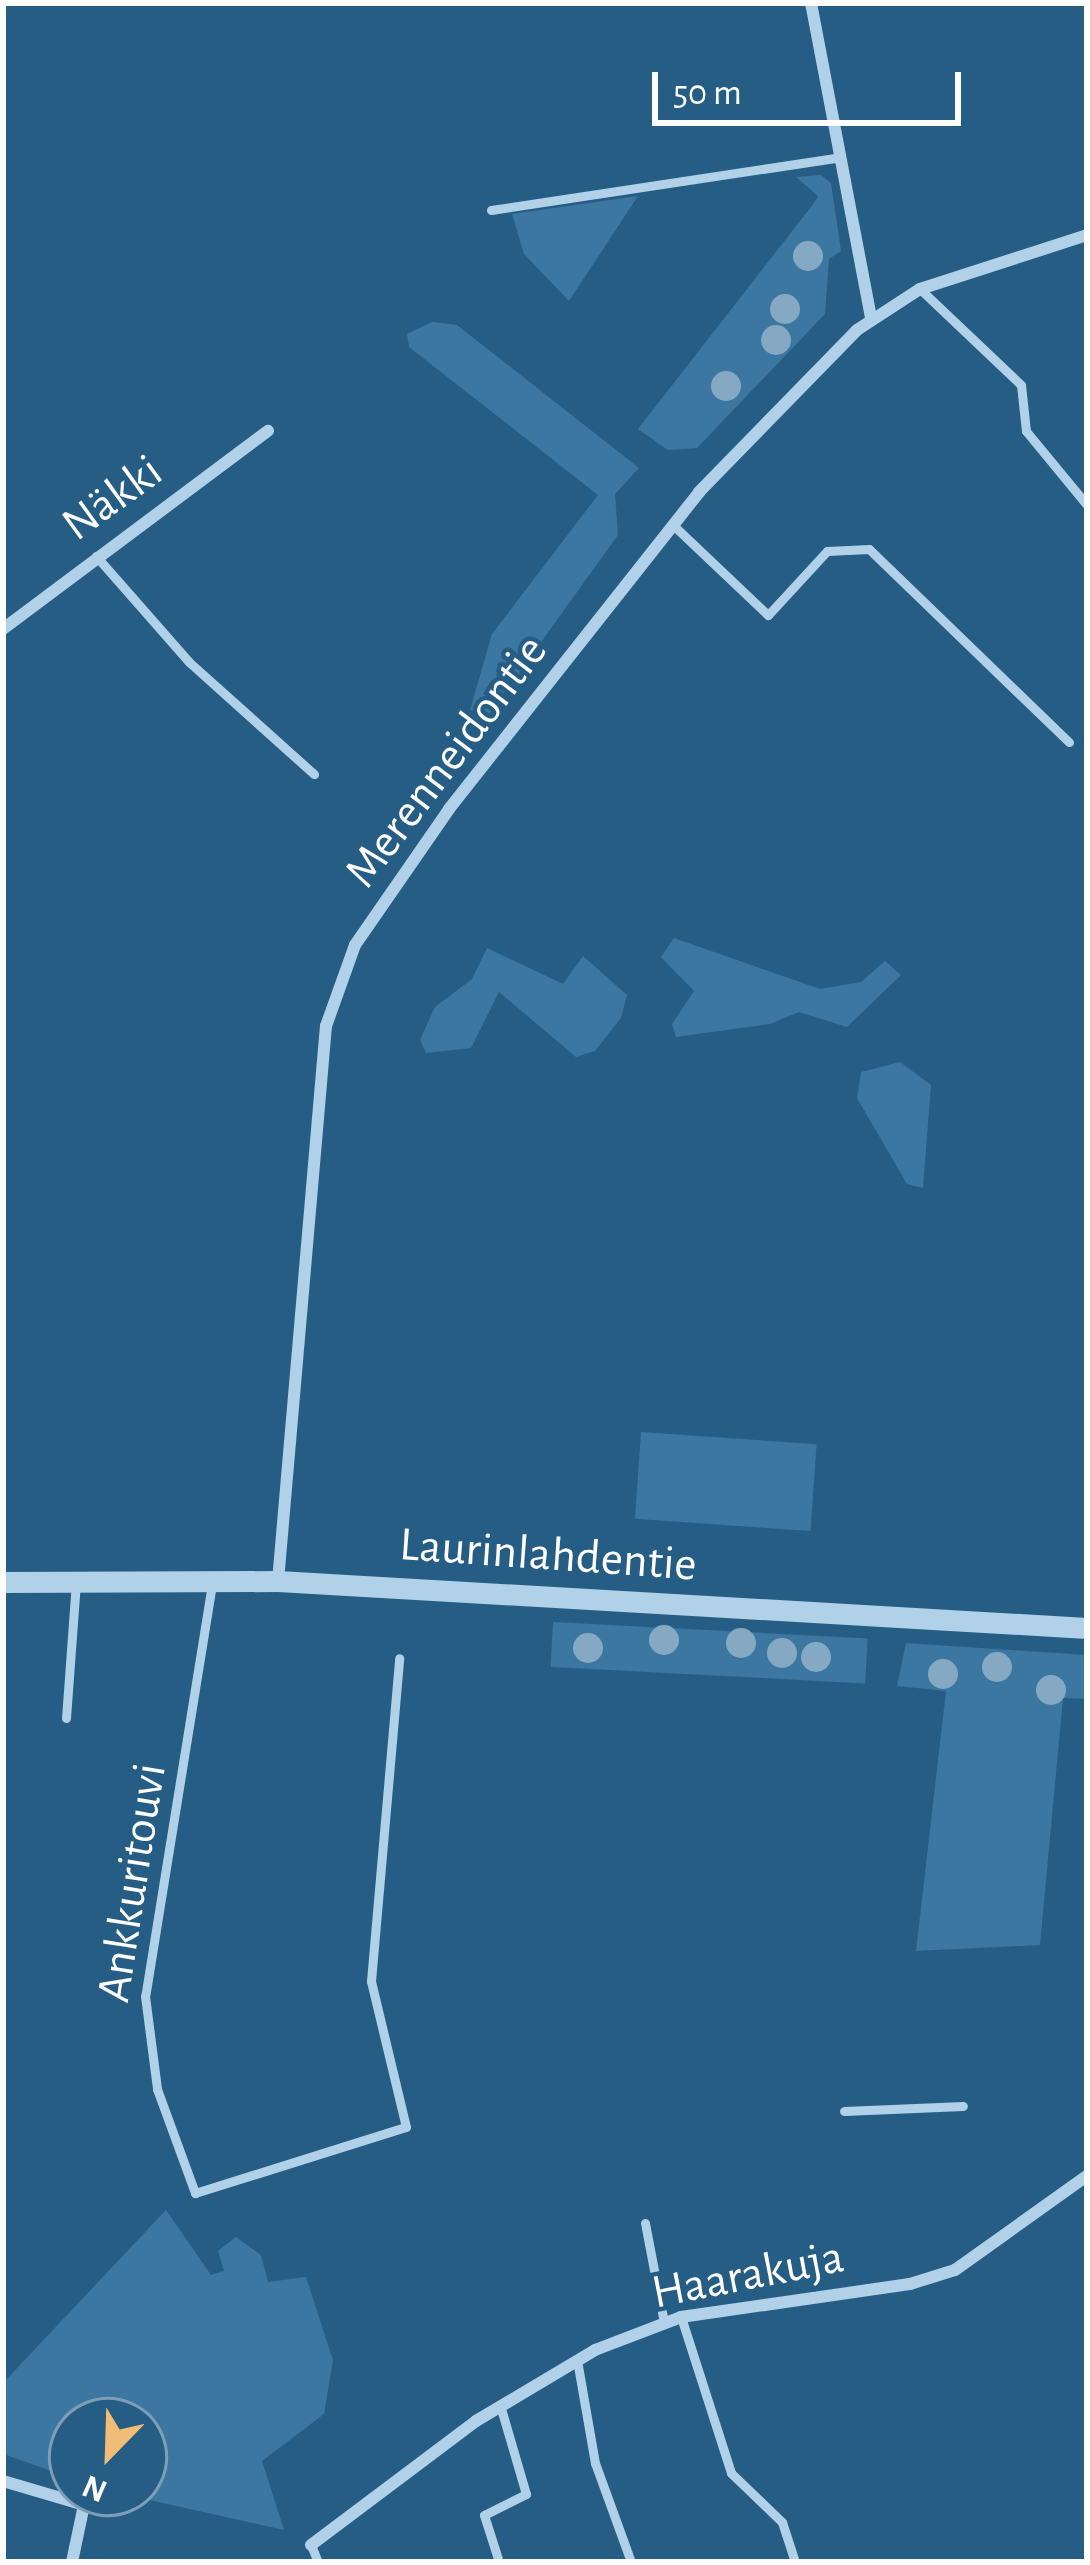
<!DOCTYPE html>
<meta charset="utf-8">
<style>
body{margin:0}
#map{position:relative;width:1090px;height:2565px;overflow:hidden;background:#265d85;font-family:"Alegreya Sans",sans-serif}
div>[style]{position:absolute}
.green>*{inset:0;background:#3b77a1;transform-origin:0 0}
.service>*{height:9px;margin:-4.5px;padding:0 4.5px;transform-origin:4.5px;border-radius:4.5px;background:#b0d1e8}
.minor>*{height:12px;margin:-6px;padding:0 6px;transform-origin:6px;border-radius:6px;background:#b0d1e8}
.tertiary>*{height:21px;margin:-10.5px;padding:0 10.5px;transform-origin:10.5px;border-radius:10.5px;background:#b0d1e8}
.trees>*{width:30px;height:30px;margin:-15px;border-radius:50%;background:#86a9c3}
span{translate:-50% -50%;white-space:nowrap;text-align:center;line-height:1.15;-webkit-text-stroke:9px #265d85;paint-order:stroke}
.street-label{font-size:48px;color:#fff}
.frame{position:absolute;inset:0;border:6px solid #fff;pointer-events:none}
.north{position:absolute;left:48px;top:2397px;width:120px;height:120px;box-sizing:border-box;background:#265d85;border:3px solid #7d9eb6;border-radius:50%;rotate:203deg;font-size:33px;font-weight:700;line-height:48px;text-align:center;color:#fff}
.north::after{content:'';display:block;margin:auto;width:42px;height:54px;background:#f1bc75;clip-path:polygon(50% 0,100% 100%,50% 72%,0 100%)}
.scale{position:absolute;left:652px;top:72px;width:309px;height:54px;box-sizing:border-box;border:6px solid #fff;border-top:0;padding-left:15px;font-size:36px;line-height:42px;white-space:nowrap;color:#fff;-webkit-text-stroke:9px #265d85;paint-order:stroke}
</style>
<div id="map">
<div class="green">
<div style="clip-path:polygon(821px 175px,831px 183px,841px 251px,829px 259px,825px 314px,697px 448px,668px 450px,638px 429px,814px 203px,818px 196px,796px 177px)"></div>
<div style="clip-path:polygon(638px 196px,569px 301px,524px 254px,512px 214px)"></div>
<div style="clip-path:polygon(432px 322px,457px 325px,639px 468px,615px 494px,618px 535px,490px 713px,470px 710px,492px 634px,598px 495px,409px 347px,407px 334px)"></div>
<div style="clip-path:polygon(674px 938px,820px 989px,861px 982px,885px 961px,901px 975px,847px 1027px,799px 1012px,770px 1024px,676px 1037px,672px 1024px,694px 991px,661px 957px)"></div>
<div style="clip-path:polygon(487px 948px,563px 984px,583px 956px,627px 995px,621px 1018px,595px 1051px,576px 1057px,499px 992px,471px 1048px,426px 1053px,420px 1040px,435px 1007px,472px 979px)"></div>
<div style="clip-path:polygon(900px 1062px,931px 1085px,923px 1188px,907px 1184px,857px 1098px,861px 1072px)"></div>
<div style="left:641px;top:1432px;width:176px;height:87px;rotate:4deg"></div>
<div style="left:553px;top:1622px;width:315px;height:45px;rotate:3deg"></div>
<div style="clip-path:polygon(906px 1643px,1087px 1655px,1087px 1699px,1063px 1698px,1040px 1945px,916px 1951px,946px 1691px,897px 1686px)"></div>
<div style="clip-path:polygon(166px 2210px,211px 2275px,224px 2271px,218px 2251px,236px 2237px,261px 2255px,268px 2282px,306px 2277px,333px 2360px,324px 2414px,262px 2461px,284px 2530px,118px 2493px,144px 2493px,144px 2421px,72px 2421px,72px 2478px,3px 2454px,3px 2383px)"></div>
</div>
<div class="service">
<div style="left:491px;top:210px;width:353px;rotate:-8.6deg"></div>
<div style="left:920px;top:289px;width:139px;rotate:43.5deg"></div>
<div style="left:1021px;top:385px;width:46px;rotate:83.8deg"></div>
<div style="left:1026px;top:431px;width:96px;rotate:50.5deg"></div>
<div style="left:673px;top:525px;width:131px;rotate:43.5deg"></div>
<div style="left:768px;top:615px;width:87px;rotate:-47.3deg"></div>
<div style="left:827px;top:551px;width:42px;rotate:-2.7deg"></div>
<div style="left:869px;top:549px;width:278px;rotate:44deg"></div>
<div style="left:96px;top:556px;width:141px;rotate:48.7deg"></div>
<div style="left:189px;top:662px;width:168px;rotate:41.9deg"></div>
<div style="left:212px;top:1584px;width:417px;rotate:99.2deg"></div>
<div style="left:145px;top:1996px;width:94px;rotate:82.6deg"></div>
<div style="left:157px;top:2089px;width:111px;rotate:69.9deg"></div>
<div style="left:195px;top:2193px;width:221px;rotate:-17.4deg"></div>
<div style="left:406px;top:2127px;width:150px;rotate:-103.5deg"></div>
<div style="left:371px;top:1981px;width:324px;rotate:-85deg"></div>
<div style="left:66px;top:1718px;width:137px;rotate:-85.8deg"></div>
<div style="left:844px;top:2111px;width:119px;rotate:-2.4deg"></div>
<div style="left:645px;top:2223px;width:102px;rotate:79.2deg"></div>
<div style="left:681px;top:2317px;width:164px;rotate:72.2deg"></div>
<div style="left:731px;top:2473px;width:71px;rotate:43.9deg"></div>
<div style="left:782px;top:2522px;width:42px;rotate:72deg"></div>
<div style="left:577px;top:2360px;width:105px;rotate:80.1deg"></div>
<div style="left:595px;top:2463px;width:105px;rotate:70deg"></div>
<div style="left:311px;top:2545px;width:18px;rotate:68deg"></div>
<div style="left:499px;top:2562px;width:49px;rotate:-107.7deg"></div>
<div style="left:484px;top:2515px;width:47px;rotate:-26.6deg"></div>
<div style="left:526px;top:2494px;width:93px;rotate:-106.3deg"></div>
</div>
<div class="minor">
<div style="left:811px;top:3px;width:320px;rotate:79.2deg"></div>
<div style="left:3px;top:629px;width:331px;rotate:-36.8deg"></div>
<div style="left:278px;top:1581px;width:557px;rotate:-85.06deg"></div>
<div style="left:326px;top:1026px;width:86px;rotate:-70.3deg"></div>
<div style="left:355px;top:945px;width:165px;rotate:-55.3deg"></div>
<div style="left:449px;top:809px;width:404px;rotate:-51.7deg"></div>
<div style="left:699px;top:492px;width:226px;rotate:-45.7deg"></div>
<div style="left:857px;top:330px;width:75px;rotate:-33.1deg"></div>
<div style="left:920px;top:289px;width:176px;rotate:-17.9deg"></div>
<div style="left:3px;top:2481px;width:84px;rotate:16.5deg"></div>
<div style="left:84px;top:2505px;width:58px;rotate:101.9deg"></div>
<div style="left:311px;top:2545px;width:206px;rotate:-36.9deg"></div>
<div style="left:476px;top:2421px;width:139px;rotate:-30.8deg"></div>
<div style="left:595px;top:2350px;width:92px;rotate:-21deg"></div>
<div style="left:681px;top:2317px;width:231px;rotate:-8.2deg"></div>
<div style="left:910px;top:2284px;width:47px;rotate:-17.3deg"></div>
<div style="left:955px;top:2270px;width:162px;rotate:-35.5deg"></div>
</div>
<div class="tertiary">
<div style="left:3px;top:1582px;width:275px;rotate:-0.2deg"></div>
<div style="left:278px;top:1581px;width:810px;rotate:3.32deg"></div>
</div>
<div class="trees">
<div style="left:808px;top:256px"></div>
<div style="left:785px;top:309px"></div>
<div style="left:776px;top:340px"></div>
<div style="left:726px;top:386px"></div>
<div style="left:664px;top:1640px"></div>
<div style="left:741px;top:1643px"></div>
<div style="left:588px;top:1648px"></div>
<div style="left:782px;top:1653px"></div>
<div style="left:816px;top:1657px"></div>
<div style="left:997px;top:1667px"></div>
<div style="left:943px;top:1674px"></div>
<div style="left:1051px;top:1690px"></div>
</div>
<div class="street-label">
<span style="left:113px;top:499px;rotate:-36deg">Näkki</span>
<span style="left:447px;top:762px;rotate:-53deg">Merenneidontie</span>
<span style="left:548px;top:1556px;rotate:4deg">Laurinlahdentie</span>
<span style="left:133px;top:1883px;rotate:-81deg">Ankkuritouvi</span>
<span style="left:748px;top:2276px;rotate:-11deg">Haarakuja</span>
</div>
<div class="frame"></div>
<div class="north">N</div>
<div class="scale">50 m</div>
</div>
